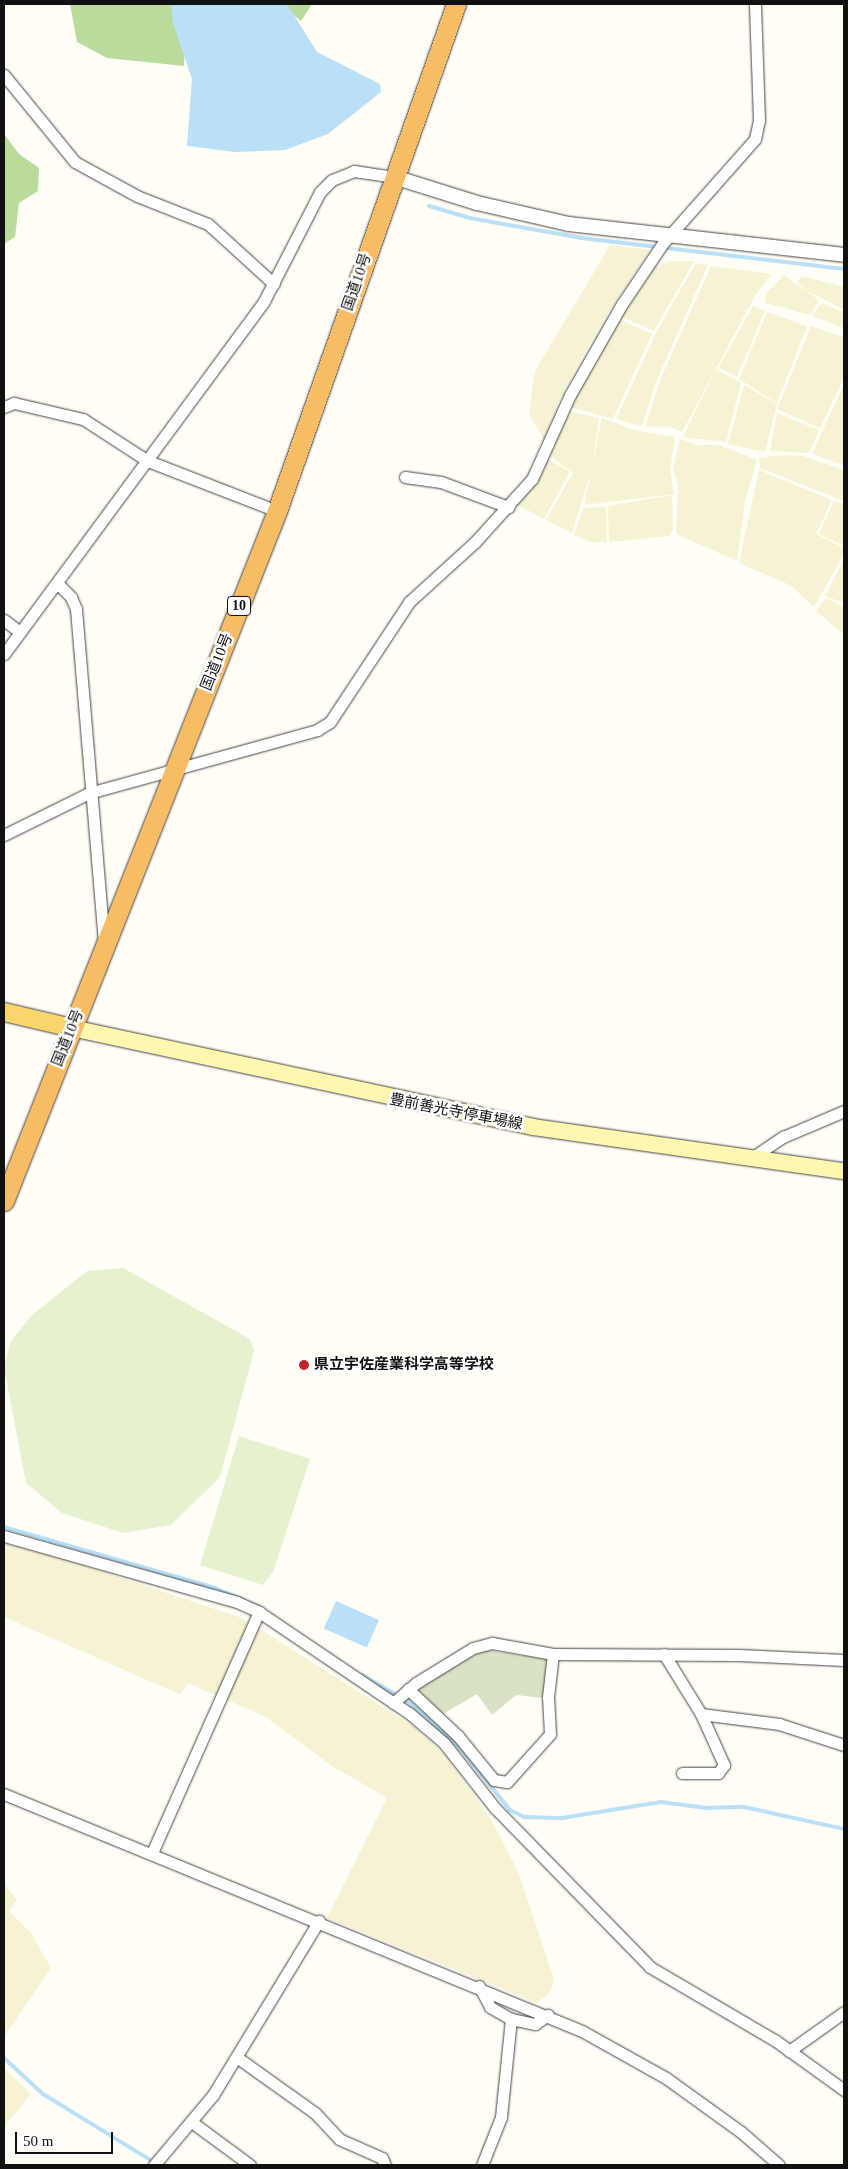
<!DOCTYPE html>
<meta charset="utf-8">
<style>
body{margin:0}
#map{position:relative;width:848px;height:2169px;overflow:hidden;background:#fffdf5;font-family:"Times New Roman","Noto Sans JP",serif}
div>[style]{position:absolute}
.farmland>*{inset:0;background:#f6f3d4}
.forest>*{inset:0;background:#b9dc9c}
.cemetery>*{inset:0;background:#d9e3c4}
.pitch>*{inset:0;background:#e6f2cf}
.water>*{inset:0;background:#b9e0f7;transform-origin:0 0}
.stream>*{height:4px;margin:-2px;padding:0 2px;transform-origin:2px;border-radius:2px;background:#b9e0f7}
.roads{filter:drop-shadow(0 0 1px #444) drop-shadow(0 0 1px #444)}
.minor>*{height:11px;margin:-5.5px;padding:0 5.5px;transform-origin:5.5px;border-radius:5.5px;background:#fff}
.tertiary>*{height:14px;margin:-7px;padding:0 7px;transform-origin:7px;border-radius:7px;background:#fff}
.secondary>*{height:16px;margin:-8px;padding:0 8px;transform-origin:8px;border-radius:8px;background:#fff6b0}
.primary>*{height:18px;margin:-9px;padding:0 9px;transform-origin:9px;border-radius:9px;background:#f9d66b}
.trunk>*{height:19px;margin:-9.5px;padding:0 9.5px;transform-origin:9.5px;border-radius:9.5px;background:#f7bc64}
.dots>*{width:14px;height:14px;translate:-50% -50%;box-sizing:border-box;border:2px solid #fff;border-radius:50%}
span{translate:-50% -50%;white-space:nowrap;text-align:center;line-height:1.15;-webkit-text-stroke:5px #fff;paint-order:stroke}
.shield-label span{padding:1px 4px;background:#fff;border:1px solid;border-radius:4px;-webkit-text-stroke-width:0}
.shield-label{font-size:14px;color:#111;font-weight:700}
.street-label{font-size:15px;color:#111}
.poi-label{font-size:15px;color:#111;font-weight:700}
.left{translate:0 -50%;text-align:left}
.frame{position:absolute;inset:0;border:5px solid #111;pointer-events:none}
.scale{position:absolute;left:15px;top:2132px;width:98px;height:22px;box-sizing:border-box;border:2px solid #111;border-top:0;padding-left:6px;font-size:15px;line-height:18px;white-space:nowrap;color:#111;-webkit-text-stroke:4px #fff;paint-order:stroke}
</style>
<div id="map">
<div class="farmland">
<div style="clip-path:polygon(610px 245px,650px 250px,602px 322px,560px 398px,544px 440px,529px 414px,535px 371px)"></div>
<div style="clip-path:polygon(669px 261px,694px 261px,654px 331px,619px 316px,651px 269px)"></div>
<div style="clip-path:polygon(696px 263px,708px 265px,656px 382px,642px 426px,616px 419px,658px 329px)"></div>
<div style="clip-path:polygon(711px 266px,771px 274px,756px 294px,682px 432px,668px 426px,645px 427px,661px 378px)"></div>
<div style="clip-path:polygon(784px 275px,819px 300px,811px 315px,765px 303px,765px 295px)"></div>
<div style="clip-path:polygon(802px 276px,844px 287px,844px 310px,806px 290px,797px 282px)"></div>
<div style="clip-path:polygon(822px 303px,844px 312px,844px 328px,812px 316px)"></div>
<div style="clip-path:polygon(753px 306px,765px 311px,737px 377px,718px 368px)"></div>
<div style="clip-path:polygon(767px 312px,807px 326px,777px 403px,739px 379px)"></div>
<div style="clip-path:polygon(619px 319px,652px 334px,613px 419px,571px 407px)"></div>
<div style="clip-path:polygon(811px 326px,844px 337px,844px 378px,820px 428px,777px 409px)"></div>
<div style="clip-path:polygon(716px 369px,741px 383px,726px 442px,683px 437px)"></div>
<div style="clip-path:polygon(844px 384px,844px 465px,812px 454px)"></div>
<div style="clip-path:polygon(744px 385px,777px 404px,765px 452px,728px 444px)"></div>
<div style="clip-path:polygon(568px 411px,599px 418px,592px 468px,572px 533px,546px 520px,573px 473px,550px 456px)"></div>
<div style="clip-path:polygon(777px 413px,819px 430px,809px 453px,770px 451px)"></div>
<div style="clip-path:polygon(602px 418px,634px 430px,675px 437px,670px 470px,674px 494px,584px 505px)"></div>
<div style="clip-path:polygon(680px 439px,697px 445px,719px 445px,757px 460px,745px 501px,737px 561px,676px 534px,678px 484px,673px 469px)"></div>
<div style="clip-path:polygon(782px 455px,803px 456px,844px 470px,844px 501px,760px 468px,759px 458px)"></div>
<div style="clip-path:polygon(548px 459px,570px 472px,544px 519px,518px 505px)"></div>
<div style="clip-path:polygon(759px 470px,832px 500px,816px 534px,844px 548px,844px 554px,814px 607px,790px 585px,739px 563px)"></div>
<div style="clip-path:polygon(672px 495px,673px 530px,669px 536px,609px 542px,608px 506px)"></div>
<div style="clip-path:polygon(834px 501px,844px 504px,844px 546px,819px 534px)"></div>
<div style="clip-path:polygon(606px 507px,607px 542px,591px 542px,574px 535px,583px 508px)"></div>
<div style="clip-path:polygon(844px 559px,844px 603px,825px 596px)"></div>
<div style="clip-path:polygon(826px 598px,844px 607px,844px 635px,816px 611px)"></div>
<div style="clip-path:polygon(4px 1544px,59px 1557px,242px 1618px,416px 1728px,445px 1755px,492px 1821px,519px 1874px,534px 1919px,554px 1980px,550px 1993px,537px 2003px,327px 1918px,387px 1798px,332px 1766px,264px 1716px,187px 1683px,181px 1695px,4px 1617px)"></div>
<div style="clip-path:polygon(4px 1883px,17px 1900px,9px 1911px,31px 1933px,51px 1968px,4px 2037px)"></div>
<div style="clip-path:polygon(4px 2068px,31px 2094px,4px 2127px)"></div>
</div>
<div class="forest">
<div style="clip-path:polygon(70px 4px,173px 4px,185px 46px,184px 66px,107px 58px,77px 42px)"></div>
<div style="clip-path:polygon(280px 4px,312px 4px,301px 21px)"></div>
<div style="clip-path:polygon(4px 134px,19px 154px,39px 168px,38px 191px,19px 203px,15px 237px,4px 244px)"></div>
</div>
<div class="cemetery">
<div style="clip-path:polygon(484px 1650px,547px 1659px,543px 1698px,516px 1695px,492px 1715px,477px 1694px,443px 1714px,419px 1690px,419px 1684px)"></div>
</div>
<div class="pitch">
<div style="clip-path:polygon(123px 1268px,250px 1339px,254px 1351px,220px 1477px,171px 1525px,123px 1533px,62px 1513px,26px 1483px,4px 1367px,11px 1341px,32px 1315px,87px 1271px)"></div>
<div style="clip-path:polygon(239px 1436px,310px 1459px,273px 1572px,263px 1585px,200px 1565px)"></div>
</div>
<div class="water">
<div style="clip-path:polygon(171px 4px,287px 4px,317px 52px,380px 84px,381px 92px,328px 134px,285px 150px,235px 152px,187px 146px,192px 79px,173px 23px)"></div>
<div style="left:336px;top:1601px;width:47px;height:30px;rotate:24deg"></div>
</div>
<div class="stream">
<div style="left:429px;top:206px;width:43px;rotate:16.3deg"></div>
<div style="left:470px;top:218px;width:113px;rotate:10.2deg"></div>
<div style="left:581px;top:238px;width:265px;rotate:6.7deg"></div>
<div style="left:4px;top:1527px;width:220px;rotate:16.1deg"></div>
<div style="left:215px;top:1588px;width:50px;rotate:23.5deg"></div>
<div style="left:362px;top:1675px;width:54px;rotate:29.9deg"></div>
<div style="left:409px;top:1702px;width:67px;rotate:42deg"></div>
<div style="left:459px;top:1747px;width:81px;rotate:51deg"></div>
<div style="left:510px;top:1810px;width:16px;rotate:27deg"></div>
<div style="left:524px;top:1817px;width:38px;rotate:2deg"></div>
<div style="left:562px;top:1818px;width:100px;rotate:-9.2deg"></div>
<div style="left:661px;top:1802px;width:46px;rotate:7.4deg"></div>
<div style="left:707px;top:1808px;width:37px;rotate:-2deg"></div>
<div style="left:744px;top:1807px;width:102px;rotate:12.4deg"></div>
<div style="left:4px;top:2058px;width:53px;rotate:42.7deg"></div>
<div style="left:43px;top:2094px;width:132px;rotate:31.6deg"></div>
</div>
<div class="roads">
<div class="minor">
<div style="left:4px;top:75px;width:112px;rotate:50.8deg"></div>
<div style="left:75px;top:162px;width:71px;rotate:28.7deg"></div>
<div style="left:137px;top:196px;width:76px;rotate:21.5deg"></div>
<div style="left:208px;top:224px;width:89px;rotate:42.3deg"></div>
<div style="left:4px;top:407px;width:11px;rotate:-22deg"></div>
<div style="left:14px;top:403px;width:71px;rotate:13.1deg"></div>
<div style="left:83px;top:419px;width:77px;rotate:32.9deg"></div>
<div style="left:148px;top:461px;width:138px;rotate:21.2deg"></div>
<div style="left:405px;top:477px;width:36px;rotate:8deg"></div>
<div style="left:441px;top:482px;width:72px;rotate:20.5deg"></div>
<div style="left:57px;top:583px;width:20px;rotate:45deg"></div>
<div style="left:71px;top:597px;width:13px;rotate:67deg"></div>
<div style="left:76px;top:609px;width:332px;rotate:85.2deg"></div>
<div style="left:4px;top:620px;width:20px;rotate:37deg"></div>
<div style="left:4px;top:654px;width:438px;rotate:-53.6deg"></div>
<div style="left:264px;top:301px;width:123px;rotate:-62.8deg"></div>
<div style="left:320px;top:192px;width:17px;rotate:-45deg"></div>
<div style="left:332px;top:180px;width:24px;rotate:-22deg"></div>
<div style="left:354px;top:171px;width:40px;rotate:8.5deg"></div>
<div style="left:4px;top:835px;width:95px;rotate:-26.3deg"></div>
<div style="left:89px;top:793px;width:237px;rotate:-15.4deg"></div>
<div style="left:317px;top:730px;width:15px;rotate:-32deg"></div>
<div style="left:330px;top:722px;width:144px;rotate:-56.6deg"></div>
<div style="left:409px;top:602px;width:89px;rotate:-42.3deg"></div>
<div style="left:475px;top:542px;width:85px;rotate:-47.9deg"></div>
<div style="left:532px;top:479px;width:92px;rotate:-65.7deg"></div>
<div style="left:570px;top:395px;width:105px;rotate:-60.3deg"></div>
<div style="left:622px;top:304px;width:73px;rotate:-56.1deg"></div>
<div style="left:663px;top:243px;width:139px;rotate:-48.5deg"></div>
<div style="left:755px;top:139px;width:19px;rotate:-78deg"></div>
<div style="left:759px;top:120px;width:116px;rotate:-92deg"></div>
<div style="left:750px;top:1159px;width:40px;rotate:-34deg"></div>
<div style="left:783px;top:1137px;width:66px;rotate:-23.1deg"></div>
<div style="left:4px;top:1536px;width:242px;rotate:15.8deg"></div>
<div style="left:237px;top:1602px;width:24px;rotate:24deg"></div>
<div style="left:259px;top:1612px;width:181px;rotate:34deg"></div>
<div style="left:409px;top:1713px;width:46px;rotate:40.6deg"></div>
<div style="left:444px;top:1743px;width:83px;rotate:51.9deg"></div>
<div style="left:495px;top:1808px;width:222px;rotate:45.7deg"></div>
<div style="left:650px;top:1967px;width:146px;rotate:30.4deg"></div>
<div style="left:776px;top:2041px;width:84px;rotate:35.8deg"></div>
<div style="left:664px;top:1654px;width:70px;rotate:58.3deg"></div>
<div style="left:701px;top:1714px;width:56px;rotate:65.7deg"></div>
<div style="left:724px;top:1765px;width:10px;rotate:127deg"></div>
<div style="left:718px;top:1773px;width:36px;rotate:180deg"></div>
<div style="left:408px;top:1689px;width:69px;rotate:43.2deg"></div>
<div style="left:458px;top:1736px;width:57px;rotate:50.7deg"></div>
<div style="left:494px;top:1780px;width:13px;rotate:9deg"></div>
<div style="left:507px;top:1782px;width:64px;rotate:-48.1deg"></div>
<div style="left:550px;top:1734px;width:37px;rotate:-93deg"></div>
<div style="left:548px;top:1697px;width:43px;rotate:-83.4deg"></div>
<div style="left:393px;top:1703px;width:30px;rotate:-41deg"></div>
<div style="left:416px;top:1683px;width:67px;rotate:-31.6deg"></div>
<div style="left:473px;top:1648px;width:20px;rotate:-15deg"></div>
<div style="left:492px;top:1643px;width:62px;rotate:10.2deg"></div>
<div style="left:553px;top:1654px;width:186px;rotate:0.3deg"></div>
<div style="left:739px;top:1655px;width:105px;rotate:2.7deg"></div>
<div style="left:701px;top:1714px;width:79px;rotate:7.3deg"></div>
<div style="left:779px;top:1724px;width:68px;rotate:17.9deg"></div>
<div style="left:4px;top:1794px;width:625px;rotate:22.3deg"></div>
<div style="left:582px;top:2031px;width:96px;rotate:29.2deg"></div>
<div style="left:666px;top:2078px;width:92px;rotate:35.8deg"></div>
<div style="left:741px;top:2132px;width:50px;rotate:41deg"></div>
<div style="left:152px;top:1853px;width:264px;rotate:-66.1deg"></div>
<div style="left:479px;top:1986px;width:24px;rotate:62deg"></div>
<div style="left:490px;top:2007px;width:24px;rotate:30deg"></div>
<div style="left:511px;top:2019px;width:25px;rotate:12deg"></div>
<div style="left:535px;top:2024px;width:16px;rotate:-35deg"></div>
<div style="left:789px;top:2051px;width:67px;rotate:-35.3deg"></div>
<div style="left:238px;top:2058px;width:95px;rotate:35.5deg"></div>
<div style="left:315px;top:2113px;width:35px;rotate:47deg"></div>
<div style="left:339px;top:2139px;width:47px;rotate:23.8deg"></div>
<div style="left:382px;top:2158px;width:8px;rotate:67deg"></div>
<div style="left:193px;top:2123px;width:71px;rotate:36.4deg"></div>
<div style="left:154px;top:2165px;width:92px;rotate:-49.9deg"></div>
<div style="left:213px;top:2095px;width:204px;rotate:-58.7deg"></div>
<div style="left:482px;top:2165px;width:52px;rotate:-68.4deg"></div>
<div style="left:501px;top:2117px;width:99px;rotate:-84.2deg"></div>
</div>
<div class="tertiary">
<div style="left:394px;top:177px;width:87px;rotate:17.4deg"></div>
<div style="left:477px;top:203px;width:94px;rotate:12.9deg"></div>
<div style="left:569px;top:224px;width:277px;rotate:6.4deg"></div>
</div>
<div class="secondary">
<div style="left:72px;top:1028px;width:472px;rotate:12.1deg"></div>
<div style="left:533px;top:1127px;width:314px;rotate:8.1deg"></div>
</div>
<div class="primary">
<div style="left:4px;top:1012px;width:70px;rotate:13.2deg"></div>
</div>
<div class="trunk">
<div style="left:4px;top:1201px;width:742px;rotate:-68.41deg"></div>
<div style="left:277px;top:511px;width:538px;rotate:-70.55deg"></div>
</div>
</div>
<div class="dots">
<div style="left:304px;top:1365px;background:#c4262e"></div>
</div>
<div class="shield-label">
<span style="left:239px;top:606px">10</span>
</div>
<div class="street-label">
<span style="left:357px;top:282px;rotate:-71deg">国道10号</span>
<span style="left:217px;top:662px;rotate:-68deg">国道10号</span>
<span style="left:68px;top:1038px;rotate:-68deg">国道10号</span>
<span style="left:456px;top:1112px;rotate:11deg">豊前善光寺停車場線</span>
</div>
<div class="poi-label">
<span class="left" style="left:314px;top:1365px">県立宇佐産業科学高等学校</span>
</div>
<div class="frame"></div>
<div class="scale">50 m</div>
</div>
